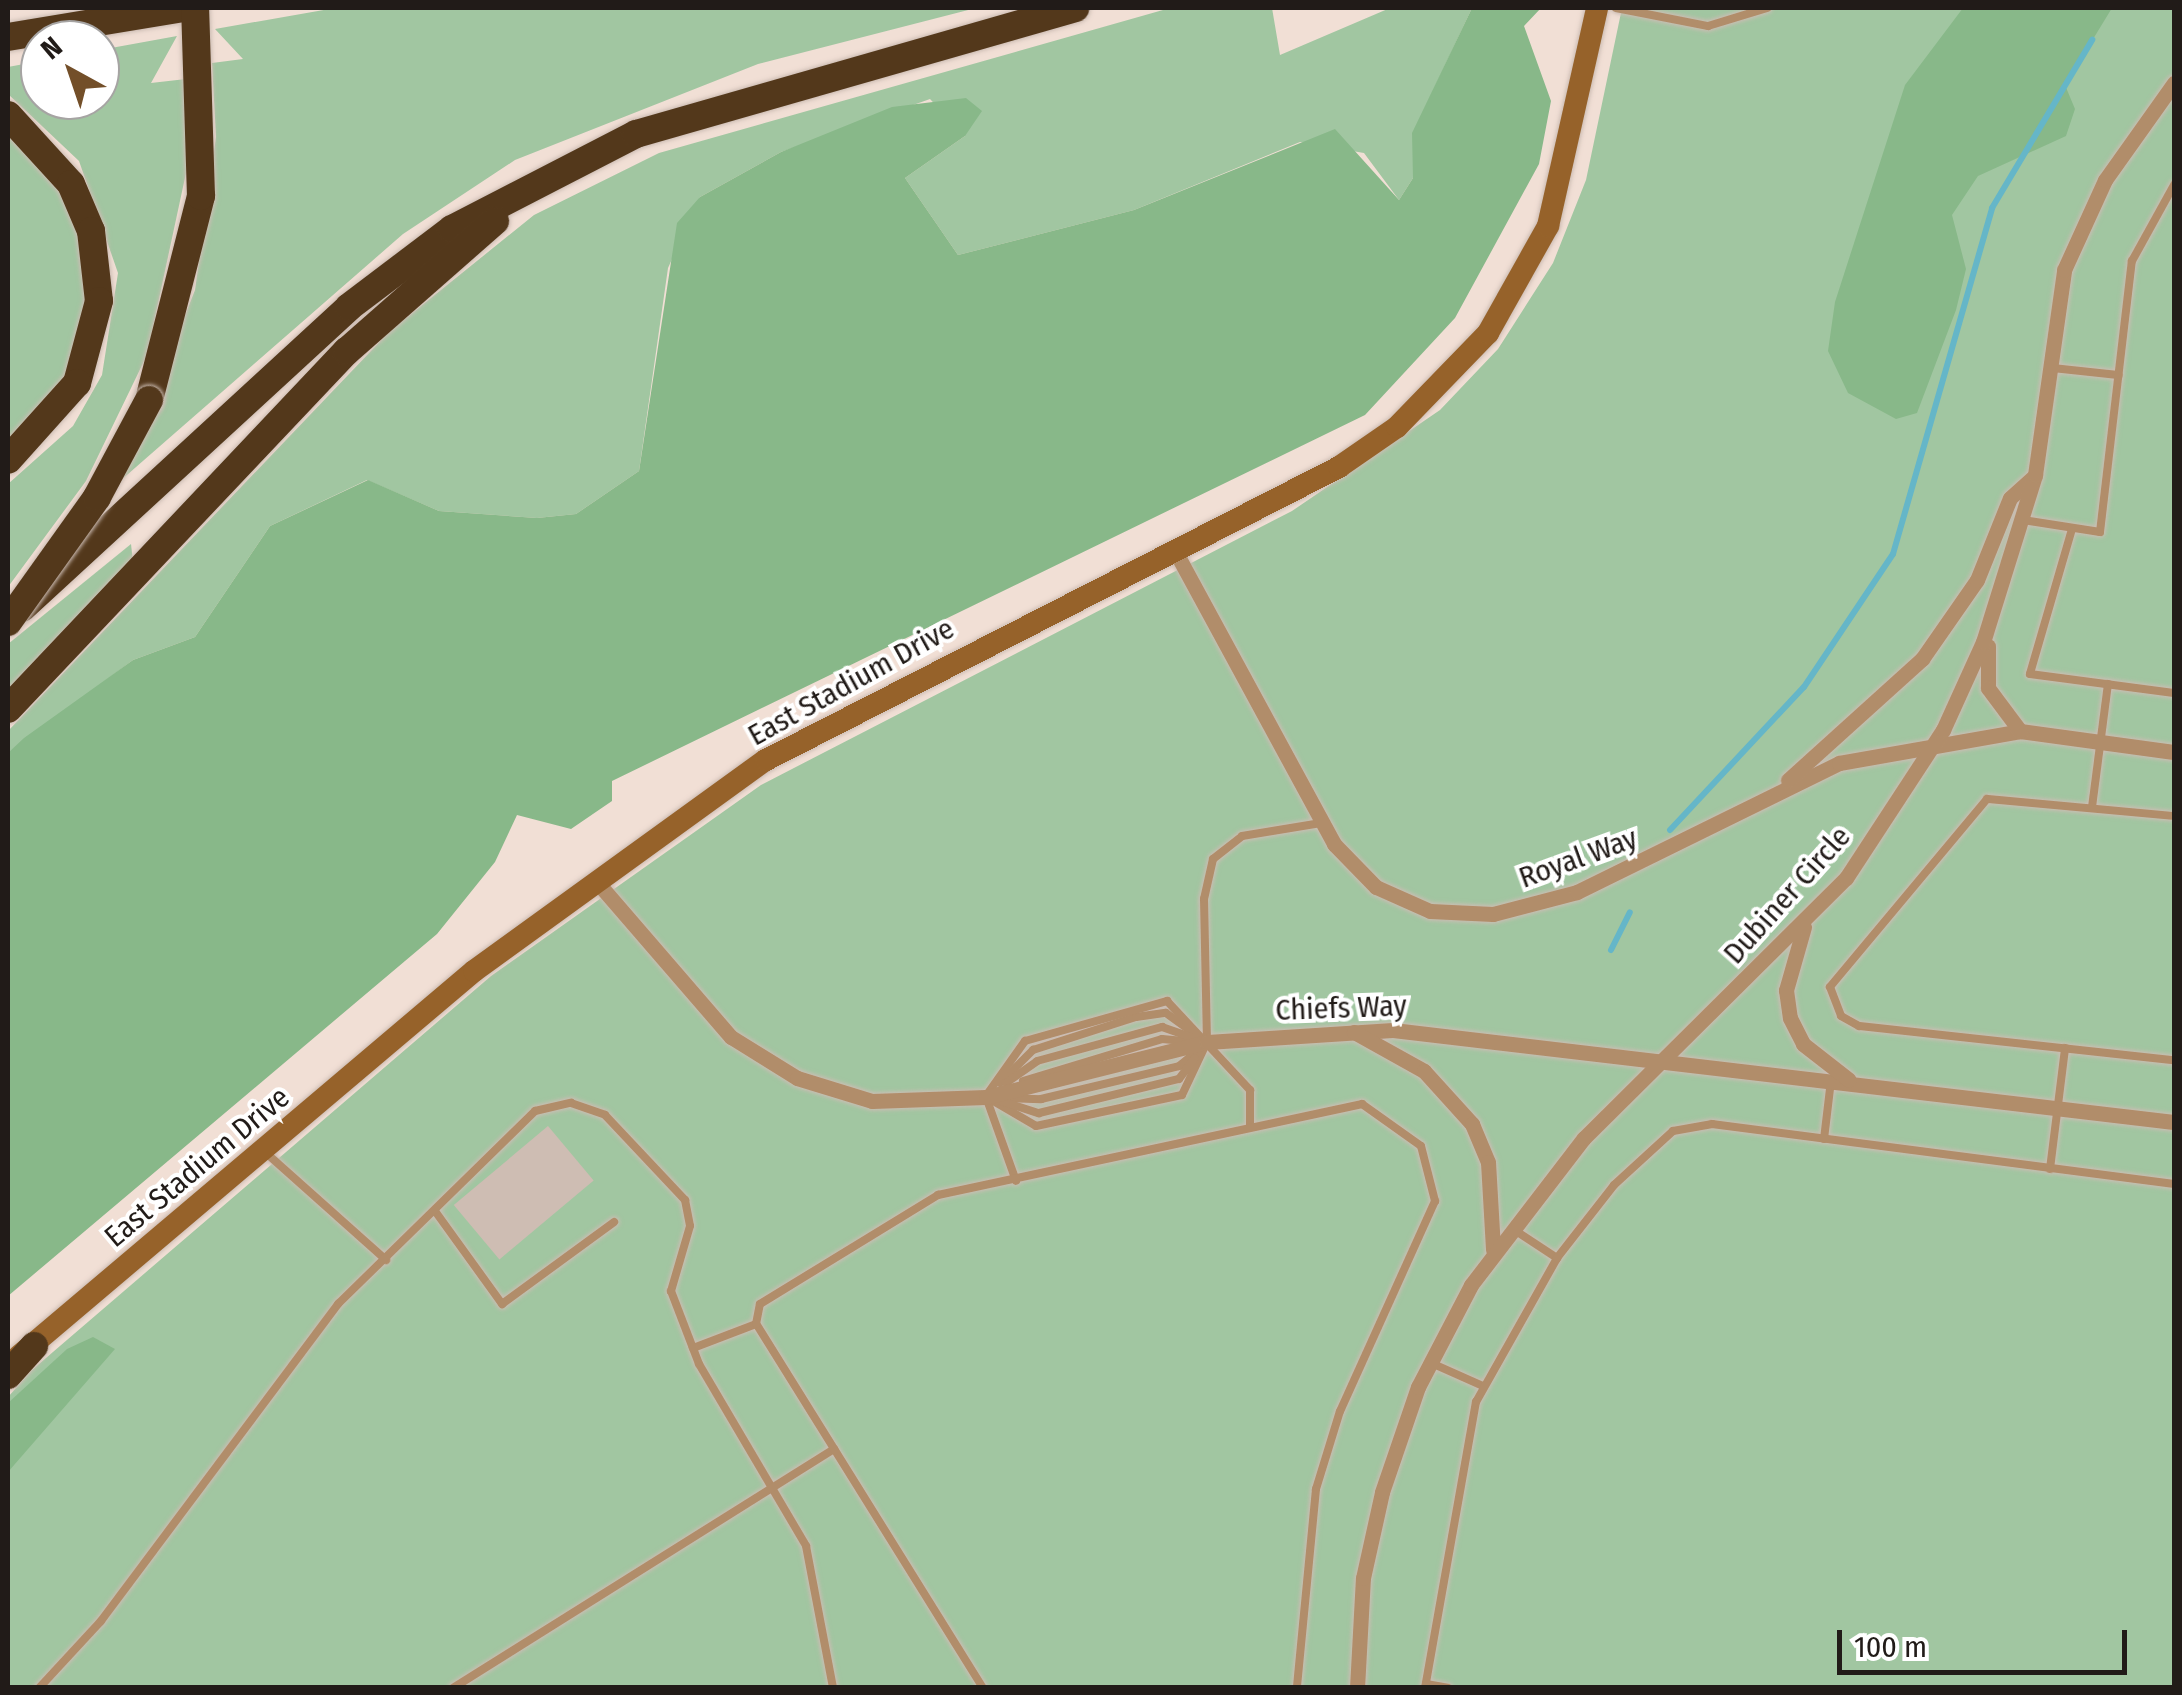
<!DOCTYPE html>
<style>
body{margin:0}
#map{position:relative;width:2182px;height:1695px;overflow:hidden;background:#f1dfd5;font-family:"Fira Sans Condensed",sans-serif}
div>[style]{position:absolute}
.green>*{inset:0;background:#a1c6a1}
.forest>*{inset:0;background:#88b889}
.stream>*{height:6px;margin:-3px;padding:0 3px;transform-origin:3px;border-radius:3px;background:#65b6c8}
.building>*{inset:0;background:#cebdb3;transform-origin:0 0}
.roads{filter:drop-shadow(0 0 2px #ccbcb3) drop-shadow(0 0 2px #ccbcb3)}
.service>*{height:8px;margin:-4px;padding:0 4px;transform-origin:4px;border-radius:4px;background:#b18d6a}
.minor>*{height:15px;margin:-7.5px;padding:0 7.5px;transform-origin:7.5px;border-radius:7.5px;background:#b18d6a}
.secondary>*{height:22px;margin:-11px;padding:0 11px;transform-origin:11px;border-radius:11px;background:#96622a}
.motorway>*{height:28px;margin:-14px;padding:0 14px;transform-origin:14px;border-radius:14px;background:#53381b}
.bridges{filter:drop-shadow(0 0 2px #ccbcb3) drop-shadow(0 0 2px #ccbcb3)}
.motorway-bridge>*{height:28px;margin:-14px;padding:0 14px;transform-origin:14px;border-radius:14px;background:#53381b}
span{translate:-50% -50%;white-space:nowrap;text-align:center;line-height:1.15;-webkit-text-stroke:8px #fff;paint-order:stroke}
.street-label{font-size:30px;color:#211b18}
.frame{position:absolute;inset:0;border:10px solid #211b18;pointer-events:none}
.north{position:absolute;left:20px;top:20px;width:100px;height:100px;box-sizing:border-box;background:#fff;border:2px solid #a6a4a3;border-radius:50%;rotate:320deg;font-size:28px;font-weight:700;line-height:40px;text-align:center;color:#211b18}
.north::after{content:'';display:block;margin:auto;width:35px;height:45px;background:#734f29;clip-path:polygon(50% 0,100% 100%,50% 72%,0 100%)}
.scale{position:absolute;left:1837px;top:1630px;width:290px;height:45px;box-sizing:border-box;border:5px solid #211b18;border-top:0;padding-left:12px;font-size:30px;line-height:35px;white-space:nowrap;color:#211b18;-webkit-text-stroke:8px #fff;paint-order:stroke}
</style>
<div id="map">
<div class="green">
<div style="clip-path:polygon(335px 8px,976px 8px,758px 64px,515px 160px,403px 234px,120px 481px,195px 290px,216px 137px,212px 63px,243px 59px,215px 29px)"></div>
<div style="clip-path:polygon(1170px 8px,1272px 8px,1280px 55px,1390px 8px,1472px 8px,1413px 133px,1413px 178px,1399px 200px,1364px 153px,1300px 142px,1134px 210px,958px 255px,905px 178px,965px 136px,930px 99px,781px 152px,700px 197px,668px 268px,639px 471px,576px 514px,537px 518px,439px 511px,367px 480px,270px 526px,195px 637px,133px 660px,8px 753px,8px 731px,390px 331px,534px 215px,659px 153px)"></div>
<div style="clip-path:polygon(1622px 8px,2174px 8px,2174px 1687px,8px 1687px,8px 1397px,32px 1370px,491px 976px,761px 785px,1292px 511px,1440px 410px,1498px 349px,1553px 263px,1586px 180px)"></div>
<div style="clip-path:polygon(177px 36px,151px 83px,186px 79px,189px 159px,147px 355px,86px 481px,8px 587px,8px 484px,73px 426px,102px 375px,118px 273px,79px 161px,8px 94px,8px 67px,40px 61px,40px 100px,100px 100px,100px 50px)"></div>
<div style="clip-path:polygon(8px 127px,48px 169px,77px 222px,87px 314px,67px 379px,8px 446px)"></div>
<div style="clip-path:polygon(131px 544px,133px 562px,8px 695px,8px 644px)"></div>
</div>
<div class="forest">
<div style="clip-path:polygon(1472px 8px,1541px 8px,1524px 26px,1551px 101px,1539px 164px,1455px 318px,1365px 415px,612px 781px,612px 801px,571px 829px,517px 815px,495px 862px,437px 934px,8px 1296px,8px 753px,24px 738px,133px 660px,195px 637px,270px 526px,368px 480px,439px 511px,537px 518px,576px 514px,639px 471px,677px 223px,700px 197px,781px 152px,892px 107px,966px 98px,982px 111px,965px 136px,905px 178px,958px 255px,1134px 210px,1335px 129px,1399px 200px,1413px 178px,1412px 133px)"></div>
<div style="clip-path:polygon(1963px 8px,2112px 8px,2065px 85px,2075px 109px,2066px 136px,1978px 176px,1952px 215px,1966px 269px,1956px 310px,1917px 413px,1896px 419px,1848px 393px,1828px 351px,1835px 302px,1905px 85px)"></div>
<div style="clip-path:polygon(93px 1337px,115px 1349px,8px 1472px,8px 1403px,67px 1349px)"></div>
</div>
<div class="stream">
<div style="left:1670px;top:830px;width:196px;rotate:-46.9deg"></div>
<div style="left:1804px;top:687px;width:160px;rotate:-56.2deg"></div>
<div style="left:1893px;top:554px;width:360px;rotate:-74deg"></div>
<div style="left:1992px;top:208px;width:196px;rotate:-59.2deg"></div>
<div style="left:1611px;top:950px;width:42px;rotate:-63.4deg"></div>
</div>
<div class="building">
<div style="left:548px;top:1126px;width:71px;height:123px;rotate:50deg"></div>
</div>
<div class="roads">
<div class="service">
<div style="left:1616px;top:8px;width:94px;rotate:11.1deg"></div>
<div style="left:1708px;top:26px;width:62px;rotate:-17deg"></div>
<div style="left:2052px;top:368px;width:67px;rotate:6deg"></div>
<div style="left:2023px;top:520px;width:78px;rotate:8.9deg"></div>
<div style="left:2100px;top:532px;width:273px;rotate:-83.3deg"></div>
<div style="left:2132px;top:261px;width:87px;rotate:-61.1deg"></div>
<div style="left:2072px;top:529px;width:151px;rotate:106.2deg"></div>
<div style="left:2030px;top:674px;width:145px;rotate:7.5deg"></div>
<div style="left:2092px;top:807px;width:124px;rotate:-82.6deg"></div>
<div style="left:2174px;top:816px;width:188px;rotate:-174.8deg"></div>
<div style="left:1987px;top:799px;width:245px;rotate:129.9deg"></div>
<div style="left:1830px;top:987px;width:31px;rotate:69deg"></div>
<div style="left:1841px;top:1016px;width:21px;rotate:29deg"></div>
<div style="left:1859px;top:1026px;width:317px;rotate:6.2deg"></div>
<div style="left:1023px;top:1081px;width:145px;rotate:-16.8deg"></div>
<div style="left:1162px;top:1039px;width:25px;rotate:5deg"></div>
<div style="left:1000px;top:1083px;width:47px;rotate:-45deg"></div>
<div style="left:1033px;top:1050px;width:108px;rotate:-17.8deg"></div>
<div style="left:1136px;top:1017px;width:30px;rotate:-8deg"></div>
<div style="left:1166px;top:1013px;width:31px;rotate:36deg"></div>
<div style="left:1006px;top:1083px;width:38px;rotate:-35deg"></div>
<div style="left:1037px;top:1061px;width:130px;rotate:-15.2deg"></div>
<div style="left:1162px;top:1027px;width:42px;rotate:19.3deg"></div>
<div style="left:988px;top:1093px;width:64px;rotate:-54.6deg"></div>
<div style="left:1025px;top:1041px;width:148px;rotate:-15.7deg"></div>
<div style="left:1167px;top:1001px;width:122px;rotate:47deg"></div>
<div style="left:1250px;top:1090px;width:37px;rotate:90deg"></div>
<div style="left:986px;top:1097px;width:89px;rotate:70.3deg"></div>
<div style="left:1004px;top:1098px;width:37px;rotate:2deg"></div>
<div style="left:1041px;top:1099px;width:142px;rotate:-13.4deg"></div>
<div style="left:1179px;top:1066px;width:22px;rotate:-39deg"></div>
<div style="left:990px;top:1099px;width:53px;rotate:30.4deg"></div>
<div style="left:1036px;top:1126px;width:149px;rotate:-12deg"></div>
<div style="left:1182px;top:1095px;width:59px;rotate:-64.7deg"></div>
<div style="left:1207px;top:1042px;width:143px;rotate:-91.2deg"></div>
<div style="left:1204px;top:899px;width:41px;rotate:-77.3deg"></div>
<div style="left:1213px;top:859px;width:37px;rotate:-38deg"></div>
<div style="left:1242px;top:836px;width:80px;rotate:-9.3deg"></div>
<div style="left:1001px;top:1101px;width:40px;rotate:18deg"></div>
<div style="left:1039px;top:1113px;width:144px;rotate:-13.7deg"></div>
<div style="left:1179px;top:1079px;width:26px;rotate:-53deg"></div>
<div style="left:1824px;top:1139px;width:59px;rotate:-83.2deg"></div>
<div style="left:266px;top:1153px;width:161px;rotate:41.7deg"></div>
<div style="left:2050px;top:1169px;width:122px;rotate:-82.9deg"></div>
<div style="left:435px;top:1211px;width:115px;rotate:54.2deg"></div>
<div style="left:502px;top:1304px;width:139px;rotate:-36.2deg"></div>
<div style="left:1513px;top:1229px;width:53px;rotate:33.4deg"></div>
<div style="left:693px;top:1348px;width:67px;rotate:-20.9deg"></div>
<div style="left:1429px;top:1362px;width:59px;rotate:24deg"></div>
<div style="left:1426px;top:1684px;width:22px;rotate:10deg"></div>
<div style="left:39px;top:1688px;width:91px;rotate:-47.2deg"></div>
<div style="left:101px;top:1621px;width:396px;rotate:-53.2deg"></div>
<div style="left:338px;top:1304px;width:276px;rotate:-44.4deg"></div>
<div style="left:535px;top:1111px;width:37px;rotate:-13deg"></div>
<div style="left:571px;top:1103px;width:36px;rotate:19deg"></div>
<div style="left:605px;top:1115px;width:117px;rotate:46.7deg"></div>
<div style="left:685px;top:1200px;width:26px;rotate:79deg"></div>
<div style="left:690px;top:1226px;width:68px;rotate:106.3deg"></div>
<div style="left:671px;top:1291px;width:78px;rotate:69deg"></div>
<div style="left:699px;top:1364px;width:211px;rotate:59.5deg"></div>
<div style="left:806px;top:1546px;width:145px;rotate:79.2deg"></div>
<div style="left:453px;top:1688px;width:450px;rotate:-32.1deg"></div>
<div style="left:983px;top:1688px;width:429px;rotate:-121.9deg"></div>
<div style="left:756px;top:1324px;width:20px;rotate:-79deg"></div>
<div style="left:760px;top:1304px;width:209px;rotate:-31.5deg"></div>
<div style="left:938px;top:1195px;width:434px;rotate:-12.1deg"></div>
<div style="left:1362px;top:1104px;width:72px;rotate:35.4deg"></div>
<div style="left:1421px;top:1146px;width:57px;rotate:75.7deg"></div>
<div style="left:1435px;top:1201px;width:230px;rotate:114.3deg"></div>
<div style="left:1340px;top:1411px;width:82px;rotate:107.1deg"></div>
<div style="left:1316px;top:1489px;width:200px;rotate:95.5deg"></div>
<div style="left:1425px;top:1688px;width:291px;rotate:-79.9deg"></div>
<div style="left:1476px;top:1402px;width:165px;rotate:-60.6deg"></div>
<div style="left:1557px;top:1258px;width:93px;rotate:-52deg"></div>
<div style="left:1614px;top:1185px;width:80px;rotate:-42.5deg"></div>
<div style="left:1673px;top:1131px;width:40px;rotate:-10deg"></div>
<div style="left:1712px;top:1124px;width:466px;rotate:7.4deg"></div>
</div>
<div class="minor">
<div style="left:1174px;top:549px;width:336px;rotate:61.5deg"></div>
<div style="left:1334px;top:844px;width:60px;rotate:45.7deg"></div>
<div style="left:1376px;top:887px;width:59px;rotate:24deg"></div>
<div style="left:1430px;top:911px;width:63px;rotate:2.7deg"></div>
<div style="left:1493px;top:914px;width:87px;rotate:-14.7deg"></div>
<div style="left:1577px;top:892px;width:292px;rotate:-26.2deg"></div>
<div style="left:1839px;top:763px;width:184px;rotate:-10deg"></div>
<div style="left:2020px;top:731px;width:155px;rotate:7.8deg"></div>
<div style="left:1988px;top:646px;width:42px;rotate:90deg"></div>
<div style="left:1988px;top:688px;width:54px;rotate:53.3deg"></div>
<div style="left:1788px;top:780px;width:181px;rotate:-42.1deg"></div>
<div style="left:1922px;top:659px;width:96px;rotate:-55.2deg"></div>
<div style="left:1977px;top:580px;width:88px;rotate:-68.1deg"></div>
<div style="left:2010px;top:498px;width:31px;rotate:-42deg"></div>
<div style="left:597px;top:882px;width:205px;rotate:49.2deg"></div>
<div style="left:731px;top:1037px;width:78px;rotate:31.8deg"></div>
<div style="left:797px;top:1078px;width:78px;rotate:17deg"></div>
<div style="left:872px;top:1101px;width:114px;rotate:-2deg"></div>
<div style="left:986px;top:1097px;width:228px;rotate:-14deg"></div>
<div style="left:1207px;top:1042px;width:186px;rotate:-3.7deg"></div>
<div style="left:1393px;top:1030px;width:786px;rotate:6.72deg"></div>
<div style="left:1804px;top:927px;width:66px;rotate:105.9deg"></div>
<div style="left:1786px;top:990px;width:28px;rotate:82deg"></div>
<div style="left:1790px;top:1018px;width:29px;rotate:63deg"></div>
<div style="left:1803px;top:1044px;width:58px;rotate:38deg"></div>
<div style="left:1354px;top:1032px;width:80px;rotate:29.1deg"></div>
<div style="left:1424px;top:1071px;width:72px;rotate:47.8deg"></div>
<div style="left:1472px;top:1124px;width:41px;rotate:67.2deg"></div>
<div style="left:1488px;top:1162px;width:88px;rotate:86.7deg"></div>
<div style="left:1357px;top:1688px;width:110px;rotate:-86.9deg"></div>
<div style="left:1363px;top:1578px;width:88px;rotate:-77.5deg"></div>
<div style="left:1382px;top:1492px;width:111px;rotate:-71.1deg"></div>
<div style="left:1418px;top:1387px;width:115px;rotate:-62.5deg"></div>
<div style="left:1471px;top:1285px;width:185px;rotate:-52.5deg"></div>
<div style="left:1584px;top:1138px;width:369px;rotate:-44.8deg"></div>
<div style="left:1846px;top:878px;width:177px;rotate:-56.8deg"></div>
<div style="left:1943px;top:730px;width:97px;rotate:-65.6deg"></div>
<div style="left:1983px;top:642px;width:175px;rotate:-72.7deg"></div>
<div style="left:2035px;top:475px;width:207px;rotate:-81.9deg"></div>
<div style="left:2064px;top:270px;width:99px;rotate:-65.5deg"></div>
<div style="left:2105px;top:180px;width:119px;rotate:-54.6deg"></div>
</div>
<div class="secondary">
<div style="left:19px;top:1356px;width:596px;rotate:-40.24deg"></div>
<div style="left:474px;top:971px;width:360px;rotate:-35.9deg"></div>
<div style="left:766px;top:760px;width:644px;rotate:-27.08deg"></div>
<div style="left:1339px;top:467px;width:70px;rotate:-34.6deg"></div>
<div style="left:1397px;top:427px;width:131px;rotate:-45.9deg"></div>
<div style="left:1488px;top:333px;width:123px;rotate:-60.7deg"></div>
<div style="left:1548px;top:226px;width:223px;rotate:-77.3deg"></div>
</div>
<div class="motorway">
<div style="left:8px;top:37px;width:178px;rotate:-9.4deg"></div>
<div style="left:8px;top:115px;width:93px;rotate:47.6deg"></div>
<div style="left:71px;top:184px;width:51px;rotate:66.9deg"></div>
<div style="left:91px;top:231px;width:70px;rotate:83.5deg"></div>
<div style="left:99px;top:301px;width:85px;rotate:105deg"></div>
<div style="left:77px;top:383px;width:103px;rotate:131.9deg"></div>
<div style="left:149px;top:400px;width:211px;rotate:-75.7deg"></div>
<div style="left:201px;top:196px;width:188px;rotate:-91.8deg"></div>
<div style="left:22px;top:608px;width:444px;rotate:-42.6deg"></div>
<div style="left:349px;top:307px;width:129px;rotate:-37.1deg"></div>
<div style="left:452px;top:229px;width:207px;rotate:-27.3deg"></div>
<div style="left:636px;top:134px;width:457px;rotate:-16deg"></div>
<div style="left:8px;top:709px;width:493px;rotate:-46.6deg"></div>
<div style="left:347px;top:351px;width:197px;rotate:-41.3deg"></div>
<div style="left:8px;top:1375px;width:39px;rotate:-48deg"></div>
</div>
</div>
<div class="bridges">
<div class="motorway-bridge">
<div style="left:8px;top:622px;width:153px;rotate:-54.5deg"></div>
<div style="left:97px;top:497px;width:110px;rotate:-61.8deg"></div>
</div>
</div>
<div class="street-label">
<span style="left:851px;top:682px;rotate:-29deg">East Stadium Drive</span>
<span style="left:1578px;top:858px;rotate:-20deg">Royal Way</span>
<span style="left:1787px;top:895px;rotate:-48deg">Dubiner Circle</span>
<span style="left:1341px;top:1008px;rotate:-2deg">Chiefs Way</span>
<span style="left:197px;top:1167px;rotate:-40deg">East Stadium Drive</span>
</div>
<div class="frame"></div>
<div class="north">N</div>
<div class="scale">100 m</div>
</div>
